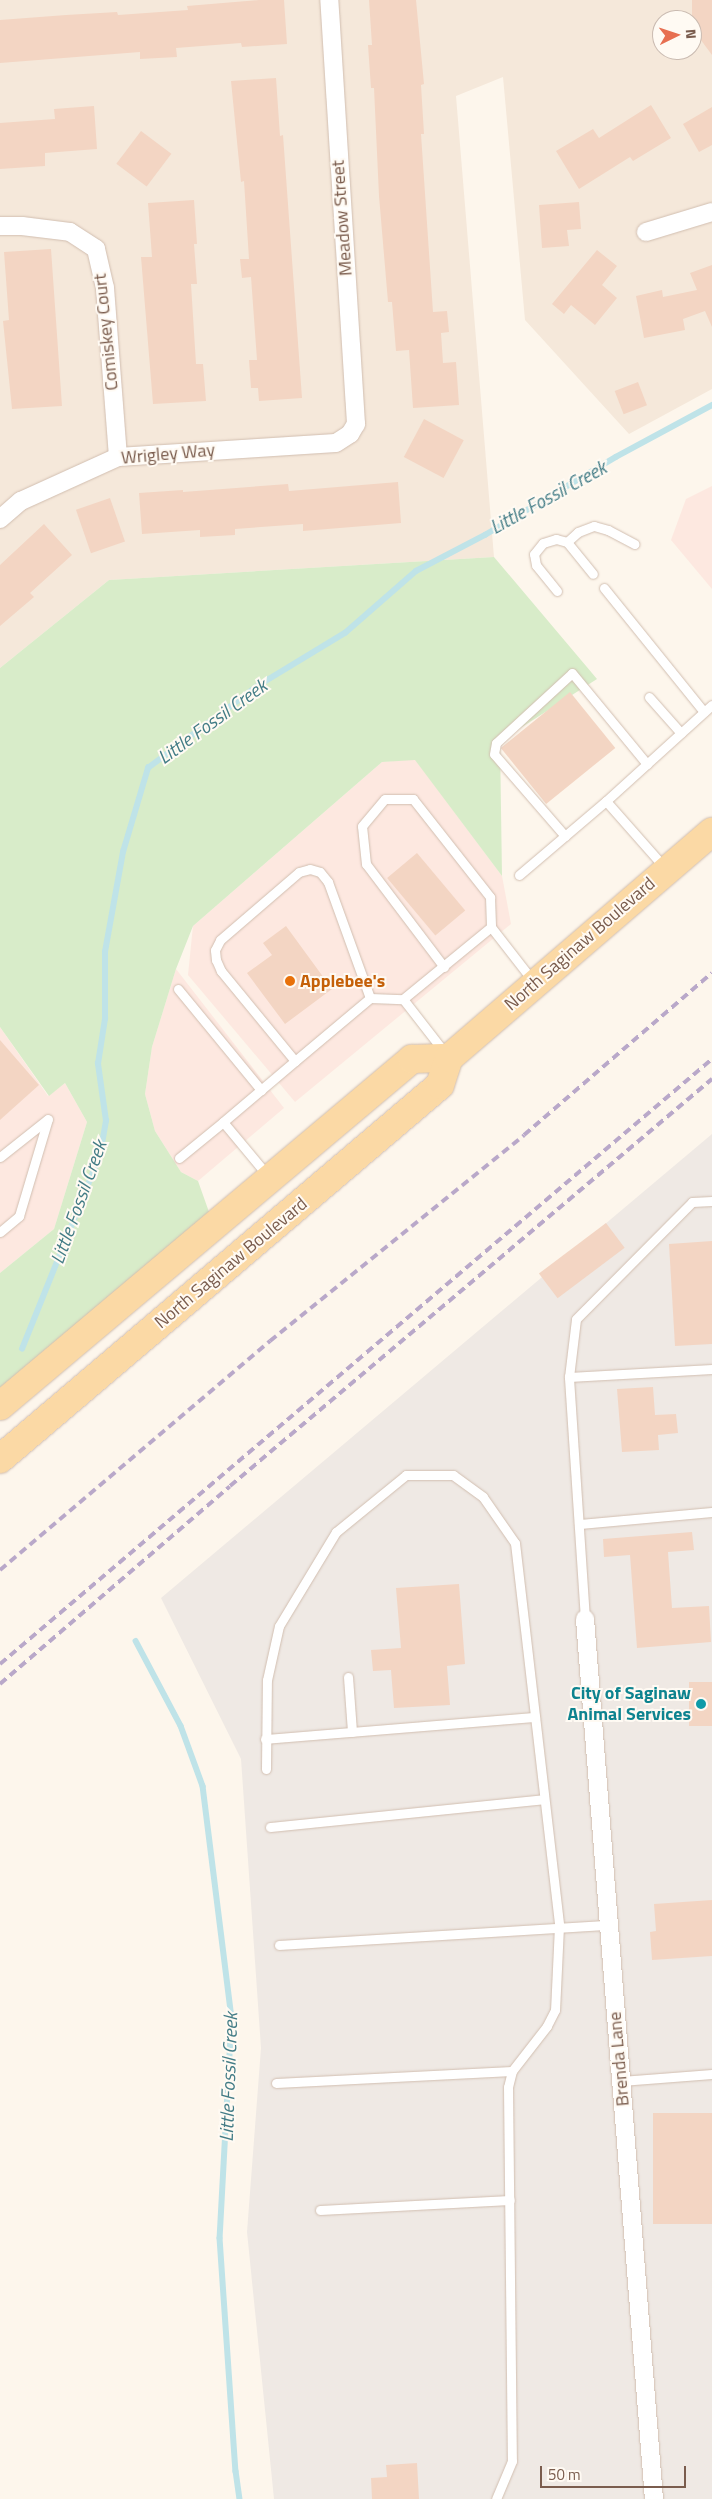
<!DOCTYPE html>
<style>
body{margin:0}
#map{position:relative;width:712px;height:2499px;overflow:hidden;background:#fdf6ec;font-family:"Titillium Web",sans-serif}
div>[style]{position:absolute}
.residential>*{inset:0;background:#f5e8da}
.commercial>*{inset:0;background:#fde8e0}
.industrial>*{inset:0;background:#efe9e4}
.green>*{inset:0;background:#d8ecc9}
.stream>*{height:5.5px;margin:-2.75px;padding:0 2.75px;transform-origin:2.75px;border-radius:2.75px;background:#bfe3e8}
.building>*{inset:0;background:#f3d5c3;transform-origin:0 0}
.roads{filter:drop-shadow(0 0 1px #d1beb0) drop-shadow(0 0 1px #d1beb0)}
.service>*{height:9px;margin:-4.5px;padding:0 4.5px;transform-origin:4.5px;border-radius:4.5px;background:#fff}
.minor>*{height:18px;margin:-9px;padding:0 9px;transform-origin:9px;border-radius:9px;background:#fff}
.primary>*{height:28px;margin:-14px;padding:0 14px;transform-origin:14px;border-radius:14px;background:#fbd9a5}
.rail>*{height:4px;margin-top:-2px;transform-origin:0;background:repeating-linear-gradient(90deg,#b9a8c9 0 8px,transparent 0 13px)}
.dots>*{width:14px;height:14px;translate:-50% -50%;box-sizing:border-box;border:2px solid #fffaf3;border-radius:50%}
span{translate:-50% -50%;white-space:nowrap;text-align:center;line-height:1.15;-webkit-text-stroke:4px #fffaf3;paint-order:stroke}
.street-label{font-size:18px;color:#7a5c4d}
.food-label{font-size:18px;color:#c56008;font-weight:700}
.left{translate:0 -50%;text-align:left}
.culture-label{font-size:18px;color:#0d838f;font-weight:700}
.right{translate:-100% -50%;text-align:right}
.water-label{font-size:19px;color:#437c86;font-style:italic}
.north{position:absolute;left:652px;top:10px;width:50px;height:50px;box-sizing:border-box;background:#fffaf3;border:1px solid #cabbb1;border-radius:50%;rotate:86deg;font-size:14px;font-weight:700;line-height:20px;text-align:center;color:#7a5c4d}
.north::after{content:'';display:block;margin:auto;width:18px;height:22px;background:#e76f51;clip-path:polygon(50% 0,100% 100%,50% 72%,0 100%)}
.scale{position:absolute;left:540px;top:2466px;width:146px;height:22px;box-sizing:border-box;border:2px solid #7a5c4d;border-top:0;padding-left:6px;font-size:15px;line-height:18px;white-space:nowrap;color:#7a5c4d;-webkit-text-stroke:4px #fffaf3;paint-order:stroke}
</style>
<div id="map">
<div class="residential">
<div style="clip-path:polygon(evenodd,0 0,712px 0,712px 389px,629px 434px,525px 320px,503px 77px,456px 96px,494px 557px,109px 580px,0 668px,0 0,662px 20px,692px 20px,692px 50px,662px 50px,662px 20px)"></div>
</div>
<div class="commercial">
<div style="clip-path:polygon(712px 486px,712px 589px,671px 540px,686px 499px)"></div>
<div style="clip-path:polygon(415px 759px,502px 876px,511px 924px,295px 1102px,188px 975px,193px 926px,382px 762px)"></div>
<div style="clip-path:polygon(176px 969px,284px 1108px,198px 1181px,181px 1172px,155px 1131px,145px 1094px,152px 1047px)"></div>
<div style="clip-path:polygon(0 1027px,48px 1096px,65px 1083px,87px 1122px,54px 1229px,0 1273px)"></div>
</div>
<div class="industrial">
<div style="clip-path:polygon(712px 1134px,712px 2499px,274px 2499px,247px 2232px,261px 2048px,241px 1759px,161px 1598px)"></div>
</div>
<div class="green">
<div style="clip-path:polygon(494px 557px,597px 679px,500px 741px,502px 876px,415px 760px,382px 762px,193px 926px,176px 969px,152px 1047px,145px 1094px,155px 1131px,181px 1172px,198px 1181px,209px 1212px,0 1388px,0 1273px,54px 1229px,87px 1122px,65px 1083px,49px 1096px,0 1027px,0 668px,109px 580px)"></div>
</div>
<div class="stream">
<div style="left:22px;top:1349px;width:209px;rotate:-68.1deg"></div>
<div style="left:100px;top:1155px;width:35px;rotate:-80deg"></div>
<div style="left:106px;top:1121px;width:58px;rotate:-98deg"></div>
<div style="left:98px;top:1064px;width:46px;rotate:-81.2deg"></div>
<div style="left:105px;top:1019px;width:67px;rotate:-90deg"></div>
<div style="left:105px;top:952px;width:102px;rotate:-79.8deg"></div>
<div style="left:123px;top:852px;width:88px;rotate:-73.4deg"></div>
<div style="left:148px;top:768px;width:139px;rotate:-36.8deg"></div>
<div style="left:259px;top:685px;width:100px;rotate:-31.2deg"></div>
<div style="left:345px;top:633px;width:94px;rotate:-41.1deg"></div>
<div style="left:416px;top:571px;width:78px;rotate:-27.6deg"></div>
<div style="left:485px;top:535px;width:152px;rotate:-30.8deg"></div>
<div style="left:616px;top:457px;width:109px;rotate:-28.4deg"></div>
<div style="left:136px;top:1641px;width:96px;rotate:62.1deg"></div>
<div style="left:181px;top:1726px;width:64px;rotate:69.9deg"></div>
<div style="left:203px;top:1786px;width:234px;rotate:82.9deg"></div>
<div style="left:232px;top:2018px;width:220px;rotate:93.1deg"></div>
<div style="left:220px;top:2238px;width:234px;rotate:86.1deg"></div>
<div style="left:236px;top:2471px;width:28px;rotate:82deg"></div>
</div>
<div class="building">
<div style="clip-path:polygon(259px 0,284px 0,287px 44px,242px 47px,241px 43px,176px 48px,177px 57px,140px 59px,140px 52px,0 63px,0 20px,66px 15px,117px 12px,118px 15px,188px 10px,187px 6px)"></div>
<div style="clip-path:polygon(369px 0,416px 0,424px 84px,421px 85px,424px 134px,421px 134px,433px 312px,447px 311px,449px 332px,441px 333px,443px 363px,456px 362px,459px 405px,413px 408px,409px 350px,396px 351px,392px 302px,388px 302px,379px 196px,374px 88px,371px 88px,368px 45px,372px 45px)"></div>
<div style="clip-path:polygon(692px 0,712px 0,712px 55px,692px 28px)"></div>
<div style="clip-path:polygon(276px 78px,280px 136px,283px 135px,302px 398px,259px 401px,258px 388px,251px 388px,249px 360px,257px 360px,251px 277px,242px 278px,240px 259px,249px 259px,244px 181px,241px 182px,231px 81px)"></div>
<div style="clip-path:polygon(651px 105px,671px 138px,633px 161px,630px 157px,579px 189px,556px 151px,593px 129px,599px 138px)"></div>
<div style="clip-path:polygon(94px 106px,97px 149px,45px 153px,45px 166px,0 169px,0 123px,55px 119px,54px 109px)"></div>
<div style="clip-path:polygon(712px 107px,712px 145px,699px 152px,683px 124px)"></div>
<div style="left:141px;top:131px;width:38px;height:41px;rotate:37deg"></div>
<div style="clip-path:polygon(194px 200px,197px 244px,194px 244px,197px 284px,191px 284px,196px 364px,203px 364px,206px 401px,153px 404px,141px 257px,152px 257px,148px 203px)"></div>
<div style="clip-path:polygon(579px 202px,581px 229px,567px 230px,569px 246px,542px 248px,539px 205px)"></div>
<div style="clip-path:polygon(51px 249px,62px 406px,12px 409px,3px 321px,9px 320px,4px 252px)"></div>
<div style="clip-path:polygon(597px 250px,617px 266px,602px 285px,617px 298px,595px 325px,571px 305px,564px 314px,552px 304px)"></div>
<div style="clip-path:polygon(712px 265px,712px 327px,705px 311px,683px 319px,685px 330px,644px 338px,636px 296px,662px 290px,663px 297px,697px 290px,690px 273px)"></div>
<div style="left:638px;top:382px;width:25px;height:25px;rotate:69deg"></div>
<div style="left:424px;top:419px;width:45px;height:43px;rotate:28deg"></div>
<div style="clip-path:polygon(398px 482px,401px 523px,303px 531px,303px 524px,235px 529px,235px 535px,200px 537px,200px 530px,142px 534px,139px 493px,183px 490px,183px 492px,288px 484px,289px 491px)"></div>
<div style="left:110px;top:498px;width:46px;height:36px;rotate:71deg"></div>
<div style="clip-path:polygon(44px 524px,72px 555px,30px 593px,34px 597px,0 626px,0 565px)"></div>
<div style="left:570px;top:692px;width:72px;height:89px;rotate:51deg"></div>
<div style="left:417px;top:853px;width:75px;height:39px;rotate:50deg"></div>
<div style="clip-path:polygon(286px 926px,332px 989px,285px 1024px,247px 973px,272px 955px,263px 943px)"></div>
<div style="clip-path:polygon(0 1040px,39px 1085px,0 1120px)"></div>
<div style="left:606px;top:1223px;width:31px;height:84px;rotate:53deg"></div>
<div style="clip-path:polygon(712px 1241px,712px 1344px,675px 1346px,669px 1244px)"></div>
<div style="clip-path:polygon(653px 1387px,655px 1415px,676px 1414px,678px 1433px,658px 1435px,659px 1450px,622px 1452px,617px 1389px)"></div>
<div style="clip-path:polygon(692px 1532px,694px 1550px,668px 1552px,672px 1608px,709px 1606px,711px 1642px,637px 1648px,630px 1555px,604px 1557px,603px 1539px)"></div>
<div style="clip-path:polygon(459px 1584px,465px 1664px,447px 1666px,450px 1705px,394px 1708px,391px 1670px,373px 1671px,371px 1650px,401px 1648px,396px 1588px)"></div>
<div style="left:712px;top:1682px;width:44px;height:23px;rotate:90deg"></div>
<div style="clip-path:polygon(712px 1900px,712px 1956px,652px 1960px,650px 1932px,656px 1931px,654px 1904px)"></div>
<div style="left:712px;top:2113px;width:111px;height:59px;rotate:90deg"></div>
<div style="clip-path:polygon(417px 2463px,419px 2499px,372px 2499px,371px 2478px,387px 2477px,386px 2465px)"></div>
</div>
<div class="roads">
<div class="service">
<div style="left:567px;top:542px;width:15px;rotate:-42deg"></div>
<div style="left:578px;top:532px;width:17px;rotate:-21deg"></div>
<div style="left:594px;top:526px;width:15px;rotate:16deg"></div>
<div style="left:608px;top:530px;width:30px;rotate:28deg"></div>
<div style="left:604px;top:588px;width:159px;rotate:51.1deg"></div>
<div style="left:557px;top:591px;width:33px;rotate:-129deg"></div>
<div style="left:536px;top:565px;width:11px;rotate:-100deg"></div>
<div style="left:534px;top:554px;width:14px;rotate:-51deg"></div>
<div style="left:543px;top:543px;width:14px;rotate:-17deg"></div>
<div style="left:556px;top:539px;width:11px;rotate:15deg"></div>
<div style="left:567px;top:542px;width:41px;rotate:50.9deg"></div>
<div style="left:649px;top:697px;width:48px;rotate:48.4deg"></div>
<div style="left:565px;top:836px;width:108px;rotate:-130.9deg"></div>
<div style="left:494px;top:754px;width:11px;rotate:-80deg"></div>
<div style="left:496px;top:743px;width:103px;rotate:-42.6deg"></div>
<div style="left:572px;top:673px;width:118px;rotate:50.5deg"></div>
<div style="left:665px;top:868px;width:89px;rotate:-131.4deg"></div>
<div style="left:606px;top:801px;width:143px;rotate:-42.2deg"></div>
<div style="left:519px;top:875px;width:114px;rotate:-40.4deg"></div>
<div style="left:444px;top:967px;width:129px;rotate:-127.1deg"></div>
<div style="left:366px;top:864px;width:38px;rotate:-96deg"></div>
<div style="left:362px;top:826px;width:35px;rotate:-50deg"></div>
<div style="left:385px;top:799px;width:28px"></div>
<div style="left:413px;top:799px;width:125px;rotate:51.8deg"></div>
<div style="left:490px;top:897px;width:30px;rotate:88deg"></div>
<div style="left:491px;top:927px;width:68px;rotate:52.1deg"></div>
<div style="left:178px;top:989px;width:131px;rotate:50.6deg"></div>
<div style="left:445px;top:1053px;width:68px;rotate:-127.9deg"></div>
<div style="left:403px;top:999px;width:114px;rotate:-39.3deg"></div>
<div style="left:295px;top:1061px;width:98px;rotate:-40deg"></div>
<div style="left:0;top:1157px;width:61px;rotate:-38.4deg"></div>
<div style="left:179px;top:1158px;width:57px;rotate:-39.3deg"></div>
<div style="left:268px;top:1176px;width:70px;rotate:-129.8deg"></div>
<div style="left:223px;top:1122px;width:94px;rotate:-40.3deg"></div>
<div style="left:295px;top:1061px;width:117px;rotate:-129.4deg"></div>
<div style="left:221px;top:971px;width:12px;rotate:-114deg"></div>
<div style="left:216px;top:960px;width:10px;rotate:-96deg"></div>
<div style="left:215px;top:950px;width:11px;rotate:-63deg"></div>
<div style="left:220px;top:940px;width:104px;rotate:-40.7deg"></div>
<div style="left:299px;top:872px;width:11px;rotate:-15deg"></div>
<div style="left:310px;top:869px;width:10px;rotate:17deg"></div>
<div style="left:320px;top:872px;width:13px;rotate:51deg"></div>
<div style="left:328px;top:882px;width:123px;rotate:70.1deg"></div>
<div style="left:370px;top:998px;width:33px;rotate:2deg"></div>
<div style="left:0;top:1232px;width:25px;rotate:-40deg"></div>
<div style="left:19px;top:1216px;width:101px;rotate:-73.4deg"></div>
<div style="left:569px;top:1377px;width:143px;rotate:-3.2deg"></div>
<div style="left:579px;top:1524px;width:134px;rotate:-5.2deg"></div>
<div style="left:585px;top:1619px;width:243px;rotate:-93.8deg"></div>
<div style="left:569px;top:1377px;width:58px;rotate:-83.1deg"></div>
<div style="left:576px;top:1319px;width:165px;rotate:-45.2deg"></div>
<div style="left:692px;top:1202px;width:20px;rotate:-3deg"></div>
<div style="left:348px;top:1677px;width:55px;rotate:85.8deg"></div>
<div style="left:265px;top:1739px;width:271px;rotate:-4.7deg"></div>
<div style="left:266px;top:1769px;width:89px;rotate:-89.4deg"></div>
<div style="left:267px;top:1680px;width:55px;rotate:-77.5deg"></div>
<div style="left:279px;top:1626px;width:110px;rotate:-58.8deg"></div>
<div style="left:336px;top:1532px;width:90px;rotate:-39.2deg"></div>
<div style="left:406px;top:1475px;width:47px"></div>
<div style="left:453px;top:1475px;width:37px;rotate:36deg"></div>
<div style="left:483px;top:1497px;width:56px;rotate:55.2deg"></div>
<div style="left:515px;top:1543px;width:386px;rotate:83.4deg"></div>
<div style="left:559px;top:1926px;width:84px;rotate:92.7deg"></div>
<div style="left:555px;top:2010px;width:18px;rotate:117deg"></div>
<div style="left:547px;top:2026px;width:57px;rotate:127.9deg"></div>
<div style="left:512px;top:2071px;width:16px;rotate:104deg"></div>
<div style="left:508px;top:2087px;width:374px;rotate:89.4deg"></div>
<div style="left:512px;top:2461px;width:41px;rotate:112.8deg"></div>
<div style="left:270px;top:1827px;width:275px;rotate:-5.8deg"></div>
<div style="left:279px;top:1945px;width:330px;rotate:-3.5deg"></div>
<div style="left:621px;top:2081px;width:91px;rotate:-4.4deg"></div>
<div style="left:276px;top:2083px;width:236px;rotate:-2.9deg"></div>
<div style="left:320px;top:2210px;width:190px;rotate:-3deg"></div>
</div>
<div class="minor">
<div style="left:0;top:226px;width:22px"></div>
<div style="left:22px;top:226px;width:48px;rotate:7.1deg"></div>
<div style="left:70px;top:232px;width:31px;rotate:33deg"></div>
<div style="left:96px;top:249px;width:40px;rotate:77deg"></div>
<div style="left:105px;top:288px;width:169px;rotate:85.6deg"></div>
<div style="left:646px;top:232px;width:69px;rotate:-16.9deg"></div>
<div style="left:0;top:519px;width:28px;rotate:-41deg"></div>
<div style="left:21px;top:501px;width:107px;rotate:-24.4deg"></div>
<div style="left:118px;top:457px;width:218px;rotate:-3.7deg"></div>
<div style="left:336px;top:443px;width:17px;rotate:-33deg"></div>
<div style="left:350px;top:434px;width:12px;rotate:-59deg"></div>
<div style="left:356px;top:424px;width:425px;rotate:-93.6deg"></div>
<div style="left:585px;top:1619px;width:883px;rotate:85.52deg"></div>
</div>
<div class="primary">
<div style="left:0;top:1406px;width:539px;rotate:-40.11deg"></div>
<div style="left:412px;top:1059px;width:37px;rotate:-2deg"></div>
<div style="left:0;top:1459px;width:577px;rotate:-40.36deg"></div>
<div style="left:440px;top:1085px;width:28px;rotate:-72deg"></div>
<div style="left:449px;top:1058px;width:347px;rotate:-40.7deg"></div>
</div>
</div>
<div class="rail">
<div style="left:0;top:1570px;width:354px;rotate:-40.3deg"></div>
<div style="left:270px;top:1341px;width:327px;rotate:-39deg"></div>
<div style="left:524px;top:1135px;width:248px;rotate:-40.8deg"></div>
<div style="left:0;top:1664px;width:934px;rotate:-40.36deg"></div>
<div style="left:0;top:1684px;width:303px;rotate:-40.7deg"></div>
<div style="left:230px;top:1486px;width:631px;rotate:-40.18deg"></div>
</div>
<div class="dots">
<div style="left:290px;top:981px;background:#e8710a"></div>
<div style="left:701px;top:1704px;background:#0f9aa8"></div>
</div>
<div class="street-label">
<span style="left:342px;top:218px;rotate:-94deg">Meadow Street</span>
<span style="left:106px;top:332px;rotate:-96deg">Comiskey Court</span>
<span style="left:168px;top:454px;rotate:-5deg">Wrigley Way</span>
<span style="left:580px;top:944px;rotate:-41deg">North Saginaw Boulevard</span>
<span style="left:231px;top:1263px;rotate:-40deg">North Saginaw Boulevard</span>
<span style="left:619px;top:2059px;rotate:-95deg">Brenda Lane</span>
</div>
<div class="food-label">
<span class="left" style="left:300px;top:981px">Applebee's</span>
</div>
<div class="culture-label">
<span class="right" style="left:691px;top:1704px">City of Saginaw<br>Animal Services</span>
</div>
<div class="water-label">
<span style="left:548px;top:497px;rotate:-29deg">Little Fossil Creek</span>
<span style="left:212px;top:721px;rotate:-36deg">Little Fossil Creek</span>
<span style="left:78px;top:1202px;rotate:-70deg">Little Fossil Creek</span>
<span style="left:228px;top:2077px;rotate:-88deg">Little Fossil Creek</span>
</div>
<div class="north">N</div>
<div class="scale">50 m</div>
</div>
